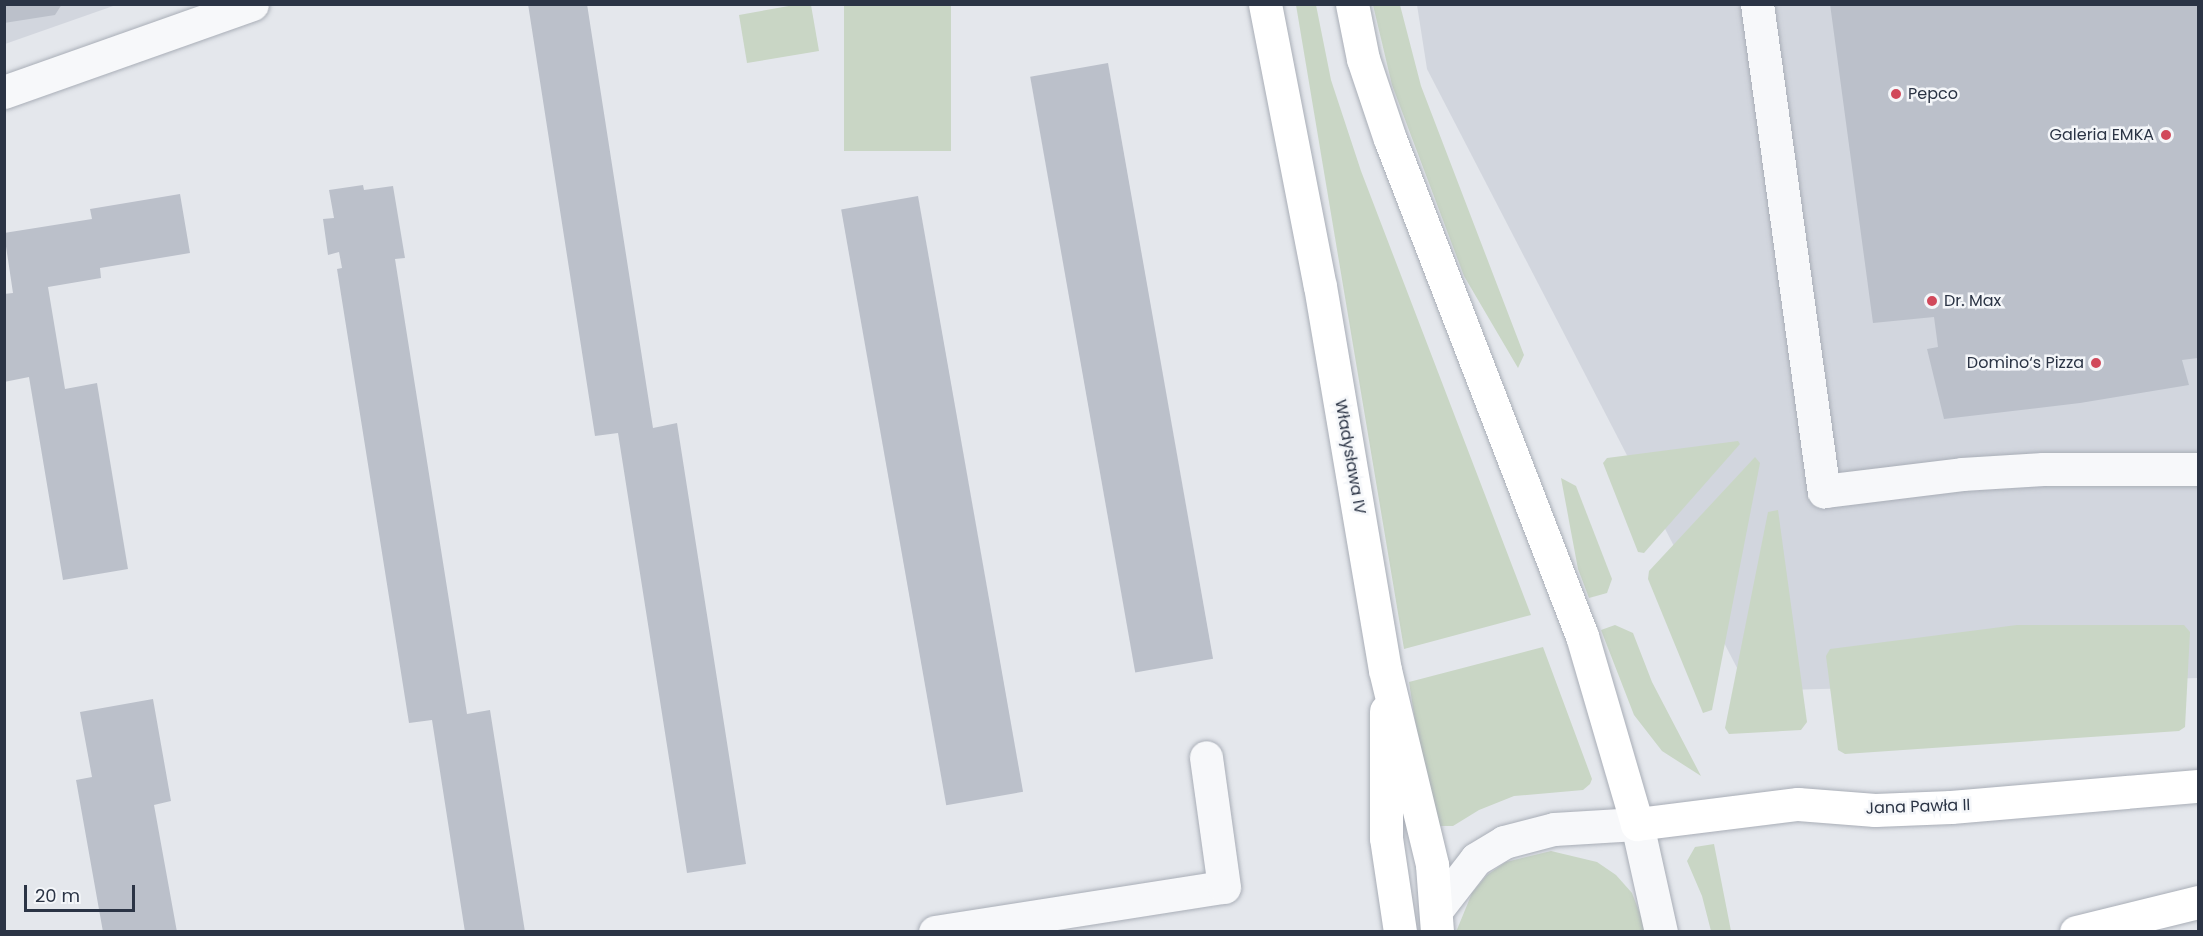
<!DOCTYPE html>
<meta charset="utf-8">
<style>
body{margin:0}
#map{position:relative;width:2203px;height:936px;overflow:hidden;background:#e4e7ec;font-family:Poppins,sans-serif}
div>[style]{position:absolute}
.built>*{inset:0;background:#d2d6de}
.green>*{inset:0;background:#c9d6c5;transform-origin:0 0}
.building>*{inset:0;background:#bbc0ca;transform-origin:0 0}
.roads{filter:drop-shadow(0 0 2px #a9aeb7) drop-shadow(0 0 2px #a9aeb7)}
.minor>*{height:33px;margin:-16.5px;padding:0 16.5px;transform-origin:16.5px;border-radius:16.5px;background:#f7f8fa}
.major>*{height:33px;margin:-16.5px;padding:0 16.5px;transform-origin:16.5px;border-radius:16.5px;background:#fff}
.dots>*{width:16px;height:16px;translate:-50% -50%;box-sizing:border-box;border:3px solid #f4f6f9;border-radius:50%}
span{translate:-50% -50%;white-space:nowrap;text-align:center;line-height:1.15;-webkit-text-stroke:5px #f4f6f9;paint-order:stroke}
.poi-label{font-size:16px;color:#2b3445}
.left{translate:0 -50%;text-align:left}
.right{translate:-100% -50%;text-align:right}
.street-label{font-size:16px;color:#2b3445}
.frame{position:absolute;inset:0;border:6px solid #2b3445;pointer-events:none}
.scale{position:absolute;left:24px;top:885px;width:111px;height:27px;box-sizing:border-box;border:3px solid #2b3445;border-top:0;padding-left:8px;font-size:18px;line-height:21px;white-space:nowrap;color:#2b3445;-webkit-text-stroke:4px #f4f6f9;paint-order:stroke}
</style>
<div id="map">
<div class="built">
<div style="clip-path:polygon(5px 4px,116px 5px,5px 44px)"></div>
<div style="clip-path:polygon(1417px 5px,2198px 5px,2198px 678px,1749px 691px,1427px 69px)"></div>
</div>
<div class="green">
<div style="clip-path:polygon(800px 4px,811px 5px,819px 51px,747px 63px,739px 15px)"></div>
<div style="left:844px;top:5px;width:107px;height:146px"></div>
<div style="clip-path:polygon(1296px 5px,1316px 5px,1331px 80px,1361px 171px,1531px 615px,1404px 649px)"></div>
<div style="clip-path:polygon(1373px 5px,1400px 5px,1421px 86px,1524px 355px,1518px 368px,1464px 276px,1392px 85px)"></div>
<div style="clip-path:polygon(1738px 441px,1740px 444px,1644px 553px,1638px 552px,1603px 463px,1607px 458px)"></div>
<div style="clip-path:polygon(1755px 457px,1760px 463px,1712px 710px,1703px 713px,1648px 579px,1649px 571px)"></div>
<div style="clip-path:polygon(1561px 478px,1576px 486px,1612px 579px,1607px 593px,1589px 598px,1578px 569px)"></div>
<div style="clip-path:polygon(1778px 510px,1807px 722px,1801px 730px,1729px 734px,1725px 728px,1768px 512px)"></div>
<div style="clip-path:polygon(1615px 625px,1633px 633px,1652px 682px,1701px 776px,1662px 751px,1634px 715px,1601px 630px)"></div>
<div style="clip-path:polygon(2017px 625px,2184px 625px,2190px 632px,2185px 727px,2179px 731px,1845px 754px,1838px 750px,1826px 656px,1830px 649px)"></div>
<div style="clip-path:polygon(1543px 647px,1592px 779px,1590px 784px,1583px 790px,1514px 796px,1479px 810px,1453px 826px,1440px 826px,1429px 811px,1409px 682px)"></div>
<div style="clip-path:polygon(1714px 844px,1731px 931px,1711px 931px,1702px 896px,1687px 861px,1695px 847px)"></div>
<div style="clip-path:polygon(1551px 851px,1597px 862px,1616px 875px,1632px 893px,1647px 932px,1456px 932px,1472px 893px,1487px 875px,1506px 862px)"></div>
</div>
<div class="building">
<div style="clip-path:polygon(4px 4px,62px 4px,55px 15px,4px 23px)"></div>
<div style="clip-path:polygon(528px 4px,587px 4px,653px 428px,677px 423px,746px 864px,687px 873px,618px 433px,595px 436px)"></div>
<div style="clip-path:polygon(1830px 4px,2198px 4px,2198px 358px,2182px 360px,2189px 385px,2080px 403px,1944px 419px,1927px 349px,1938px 347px,1934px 317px,1873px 323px)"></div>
<div style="left:1108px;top:63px;width:605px;height:79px;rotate:80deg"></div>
<div style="clip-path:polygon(363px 185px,364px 190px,393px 186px,405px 258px,395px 259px,467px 714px,490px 710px,525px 932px,465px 932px,432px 720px,409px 723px,337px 269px,342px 268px,339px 252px,328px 255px,323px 219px,334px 218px,329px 190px)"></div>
<div style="clip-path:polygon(180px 194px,190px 253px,100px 268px,101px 278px,48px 287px,65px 389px,97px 383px,128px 569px,63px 580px,29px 377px,4px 382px,4px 294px,13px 293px,4px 233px,92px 219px,90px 209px)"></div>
<div style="left:918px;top:196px;width:605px;height:78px;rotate:80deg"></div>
<div style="clip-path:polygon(153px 699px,171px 801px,154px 805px,177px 932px,103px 932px,76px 780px,92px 777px,80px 712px)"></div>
</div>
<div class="roads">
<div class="minor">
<div style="left:1757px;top:4px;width:492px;rotate:82.2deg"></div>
<div style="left:1824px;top:491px;width:139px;rotate:-7deg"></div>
<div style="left:1962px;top:474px;width:81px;rotate:-3.5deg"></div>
<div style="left:2043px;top:469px;width:155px"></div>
<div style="left:4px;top:92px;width:263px;rotate:-19.5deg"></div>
<div style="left:1438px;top:908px;width:62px;rotate:-52.2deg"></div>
<div style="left:1476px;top:859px;width:33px;rotate:-31deg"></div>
<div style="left:1504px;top:842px;width:52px;rotate:-14.6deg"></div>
<div style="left:1554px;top:829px;width:83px;rotate:-3.4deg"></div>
<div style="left:1637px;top:824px;width:111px;rotate:77.5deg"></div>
<div style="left:935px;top:932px;width:292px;rotate:-8.9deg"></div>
<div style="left:1224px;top:887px;width:131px;rotate:-97.9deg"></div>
</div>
<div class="major">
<div style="left:1265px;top:4px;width:287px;rotate:79deg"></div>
<div style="left:1320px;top:286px;width:389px;rotate:80.4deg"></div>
<div style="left:1385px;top:670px;width:201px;rotate:76.4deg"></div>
<div style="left:1432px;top:865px;width:67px;rotate:85.7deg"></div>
<div style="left:1352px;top:4px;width:56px;rotate:78.7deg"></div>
<div style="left:1363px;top:59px;width:84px;rotate:71.4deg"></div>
<div style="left:1390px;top:139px;width:533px;rotate:68.88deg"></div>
<div style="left:1582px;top:636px;width:196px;rotate:73.7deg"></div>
<div style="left:1637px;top:824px;width:162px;rotate:-7.1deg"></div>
<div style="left:1798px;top:804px;width:77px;rotate:4.5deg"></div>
<div style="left:1875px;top:810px;width:76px;rotate:-2.3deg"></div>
<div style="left:1951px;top:807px;width:248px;rotate:-4.9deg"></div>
<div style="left:1386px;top:711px;width:127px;rotate:90deg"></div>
<div style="left:1386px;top:838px;width:95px;rotate:81.5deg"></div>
<div style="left:2076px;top:932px;width:126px;rotate:-13.8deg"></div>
</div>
</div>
<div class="dots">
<div style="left:1896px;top:94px;background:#d1495b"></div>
<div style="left:2166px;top:135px;background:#d1495b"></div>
<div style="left:1932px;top:301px;background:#d1495b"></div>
<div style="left:2096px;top:363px;background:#d1495b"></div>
</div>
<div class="poi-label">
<span class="left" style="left:1908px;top:94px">Pepco</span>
<span class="right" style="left:2154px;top:135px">Galeria EMKA</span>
<span class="left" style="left:1944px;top:301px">Dr. Max</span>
<span class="right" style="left:2084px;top:363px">Domino‘s Pizza</span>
</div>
<div class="street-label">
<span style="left:1350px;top:457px;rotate:80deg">Władysława IV</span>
<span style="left:1918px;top:807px;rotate:-2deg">Jana Pawła II</span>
</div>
<div class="frame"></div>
<div class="scale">20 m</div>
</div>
